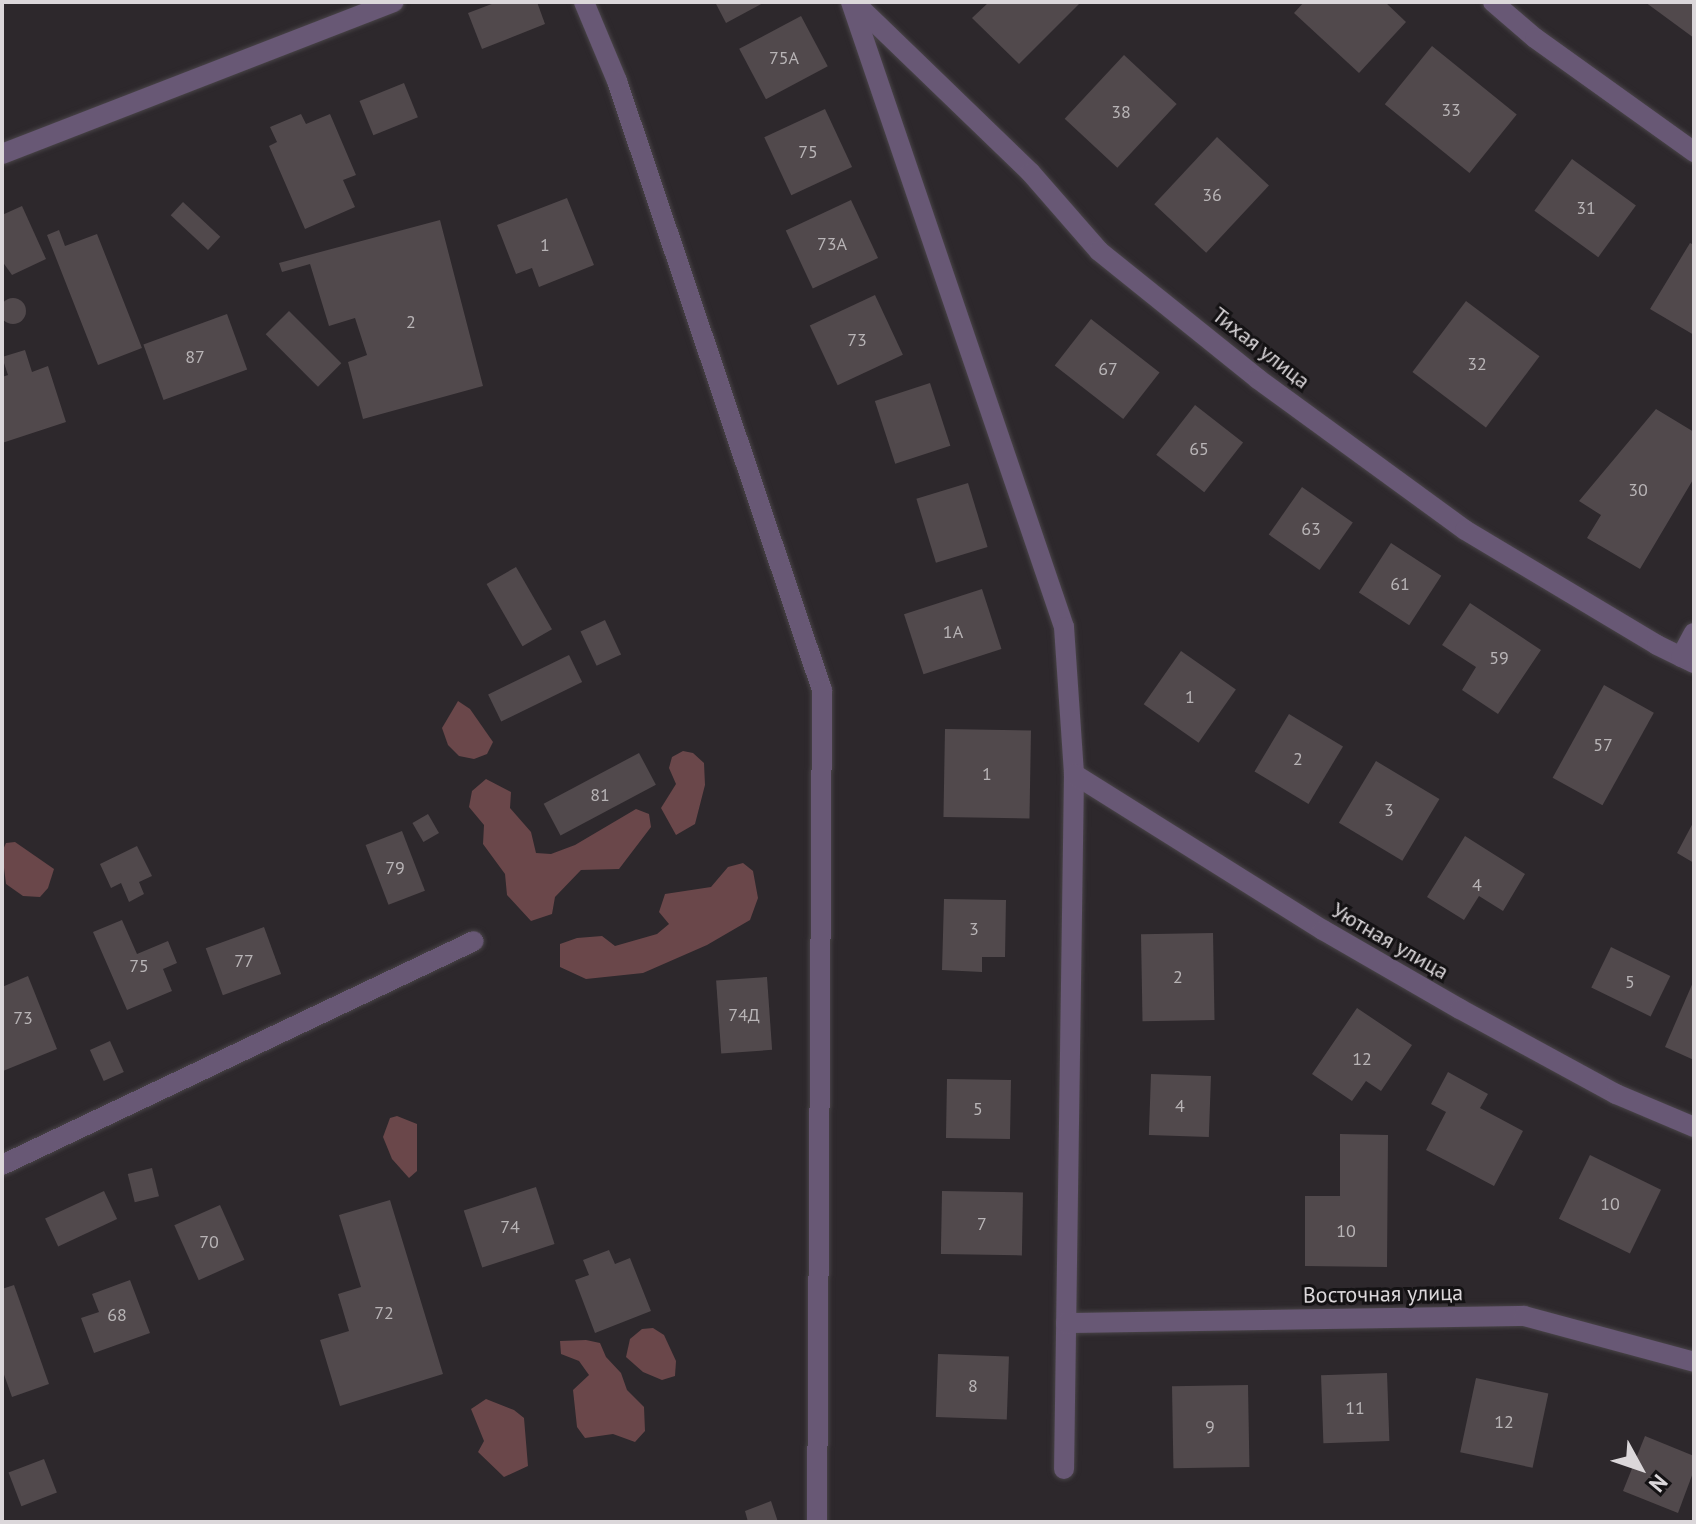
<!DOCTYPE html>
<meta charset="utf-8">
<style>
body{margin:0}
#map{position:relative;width:1696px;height:1524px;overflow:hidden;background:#2d282c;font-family:"PT Sans",sans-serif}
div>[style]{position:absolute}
.green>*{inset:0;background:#6a474a}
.building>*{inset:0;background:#51494c;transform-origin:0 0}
.round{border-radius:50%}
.roads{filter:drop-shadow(0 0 2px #494448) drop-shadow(0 0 2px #494448)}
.minor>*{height:20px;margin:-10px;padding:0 10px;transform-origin:10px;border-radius:10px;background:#685875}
span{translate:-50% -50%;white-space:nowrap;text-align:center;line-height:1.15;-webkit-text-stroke:6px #141214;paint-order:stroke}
.number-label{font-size:18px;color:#b8b4b6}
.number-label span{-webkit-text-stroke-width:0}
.street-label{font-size:22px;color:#dbd7da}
.frame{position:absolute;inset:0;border:4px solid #dbd7da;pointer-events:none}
.north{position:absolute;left:1600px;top:1428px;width:80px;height:80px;-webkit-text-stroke:6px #141214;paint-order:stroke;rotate:130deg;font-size:22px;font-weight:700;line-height:32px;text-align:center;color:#dbd7da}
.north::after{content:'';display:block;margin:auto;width:28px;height:36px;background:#dbd7da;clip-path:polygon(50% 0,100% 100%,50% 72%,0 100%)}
</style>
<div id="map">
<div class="green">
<div style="clip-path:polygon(458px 701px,470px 709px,493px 742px,487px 754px,474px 759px,459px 756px,448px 745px,442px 728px)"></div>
<div style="clip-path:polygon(683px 751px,693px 753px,704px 763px,705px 785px,695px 824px,676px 835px,661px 808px,676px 784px,669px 768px,672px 757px)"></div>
<div style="clip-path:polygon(486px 779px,511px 792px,510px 808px,531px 832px,536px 853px,551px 854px,575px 845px,636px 809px,649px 814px,651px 827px,619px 869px,581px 870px,555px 897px,552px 914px,531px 921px,507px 895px,505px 874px,483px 844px,484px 825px,469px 807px,472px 791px)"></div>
<div style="clip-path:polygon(15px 842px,54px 869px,48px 888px,40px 897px,23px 896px,6px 884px,2px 852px,6px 843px)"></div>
<div style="clip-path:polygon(743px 863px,753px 871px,758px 898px,750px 920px,707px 945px,643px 973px,586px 979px,560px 967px,560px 944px,577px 938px,602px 936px,615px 946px,657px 934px,669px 924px,659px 912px,665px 894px,711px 887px,728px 867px)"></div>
<div style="clip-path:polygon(397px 1116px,417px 1124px,417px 1171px,409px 1178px,392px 1159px,383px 1137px,390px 1118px)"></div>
<div style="clip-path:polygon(653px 1328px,664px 1335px,676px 1361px,675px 1376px,662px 1380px,643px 1372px,626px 1357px,630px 1339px,642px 1329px)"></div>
<div style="clip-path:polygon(586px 1340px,600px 1343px,606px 1357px,621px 1373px,627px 1390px,644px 1407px,645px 1431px,635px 1442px,613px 1434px,585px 1438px,577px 1427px,573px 1390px,589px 1375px,579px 1361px,561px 1354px,560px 1341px)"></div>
<div style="clip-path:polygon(486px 1399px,514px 1410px,524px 1418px,528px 1466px,504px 1477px,478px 1452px,484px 1441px,471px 1409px)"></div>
</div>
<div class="building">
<div style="clip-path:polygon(497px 2px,537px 2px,545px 24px,482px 49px,468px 13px)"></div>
<div style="clip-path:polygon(715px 2px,765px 2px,726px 23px)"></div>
<div style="clip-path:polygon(989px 2px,1081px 2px,1019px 64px,972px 18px)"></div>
<div style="clip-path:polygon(1304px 2px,1385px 2px,1406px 22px,1359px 73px,1294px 13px)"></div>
<div style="clip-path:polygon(1645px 2px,1694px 2px,1694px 38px)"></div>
<div style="left:801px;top:16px;width:57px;height:70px;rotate:62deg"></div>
<div style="left:1432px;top:46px;width:109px;height:75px;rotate:39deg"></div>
<div style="left:1124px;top:55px;width:72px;height:87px;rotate:43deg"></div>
<div style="left:404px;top:83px;width:37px;height:48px;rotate:68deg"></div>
<div style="left:825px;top:109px;width:64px;height:67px;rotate:65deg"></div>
<div style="clip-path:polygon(301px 114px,306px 124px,330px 114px,356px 175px,343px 180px,355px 207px,305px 229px,269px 146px,277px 142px,270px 127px)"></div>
<div style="left:1217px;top:137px;width:71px;height:92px;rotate:43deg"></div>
<div style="left:1572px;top:159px;width:79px;height:64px;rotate:36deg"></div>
<div style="clip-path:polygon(567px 198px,594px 265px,539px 287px,532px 268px,516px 274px,497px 225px)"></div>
<div style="left:851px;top:200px;width:64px;height:72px;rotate:65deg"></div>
<div style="left:183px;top:202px;width:51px;height:18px;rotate:43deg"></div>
<div style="clip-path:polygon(22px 206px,46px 259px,12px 275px,2px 261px,2px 215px)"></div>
<div style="clip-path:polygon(440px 220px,483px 386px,363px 419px,348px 362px,367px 355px,355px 318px,329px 326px,310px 264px,282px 272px,279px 263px)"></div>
<div style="clip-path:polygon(59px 230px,65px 246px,97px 234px,142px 348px,98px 365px,47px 235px)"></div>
<div style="clip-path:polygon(1690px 243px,1694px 245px,1694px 335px,1650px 309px)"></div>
<div style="left:875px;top:295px;width:66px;height:72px;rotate:65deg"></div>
<div class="round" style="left:0;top:298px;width:26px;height:26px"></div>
<div style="left:1466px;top:301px;width:92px;height:89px;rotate:37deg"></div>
<div style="left:289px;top:311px;width:74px;height:33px;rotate:45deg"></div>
<div style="left:227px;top:314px;width:59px;height:89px;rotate:70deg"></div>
<div style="left:1091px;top:319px;width:87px;height:59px;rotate:38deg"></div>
<div style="clip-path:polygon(25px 350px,32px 372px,48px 366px,66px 422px,2px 443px,2px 377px,8px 375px,2px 357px)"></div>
<div style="left:930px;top:383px;width:66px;height:58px;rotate:72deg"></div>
<div style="left:1195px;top:405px;width:61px;height:63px;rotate:38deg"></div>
<div style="clip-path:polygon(1656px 409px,1694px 432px,1694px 478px,1640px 569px,1587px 538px,1601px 515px,1579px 501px)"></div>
<div style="left:968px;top:483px;width:67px;height:54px;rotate:73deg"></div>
<div style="left:1302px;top:487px;width:62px;height:58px;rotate:35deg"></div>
<div style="left:1391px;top:543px;width:60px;height:59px;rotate:33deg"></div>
<div style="left:516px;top:567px;width:72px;height:34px;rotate:60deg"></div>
<div style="left:982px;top:589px;width:63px;height:82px;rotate:72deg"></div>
<div style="clip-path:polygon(1470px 603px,1541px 650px,1498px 714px,1462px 690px,1476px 667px,1442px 645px)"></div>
<div style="left:605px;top:620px;width:38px;height:27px;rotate:65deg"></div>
<div style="left:1181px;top:651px;width:67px;height:65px;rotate:35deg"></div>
<div style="left:569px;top:655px;width:30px;height:90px;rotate:64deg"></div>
<div style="left:1604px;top:685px;width:57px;height:106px;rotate:29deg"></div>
<div style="left:1289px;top:714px;width:63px;height:67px;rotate:31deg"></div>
<div style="left:945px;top:729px;width:86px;height:88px;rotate:1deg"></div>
<div style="left:639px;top:753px;width:36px;height:108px;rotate:62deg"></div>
<div style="left:1376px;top:761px;width:74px;height:72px;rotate:31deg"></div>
<div style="left:428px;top:814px;width:22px;height:18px;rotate:60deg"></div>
<div style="clip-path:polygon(1694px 821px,1694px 863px,1677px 853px)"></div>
<div style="left:402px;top:831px;width:64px;height:39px;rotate:69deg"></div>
<div style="clip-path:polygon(1465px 836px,1525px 874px,1503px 911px,1479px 896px,1464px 920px,1427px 897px)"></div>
<div style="clip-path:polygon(137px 846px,152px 876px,139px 882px,144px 894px,129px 902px,121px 883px,111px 888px,100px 864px)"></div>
<div style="clip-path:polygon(944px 899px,1006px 900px,1005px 957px,982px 957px,982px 972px,942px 970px)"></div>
<div style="clip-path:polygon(122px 920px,137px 954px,168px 941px,177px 963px,163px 969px,172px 991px,127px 1010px,93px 932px)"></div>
<div style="left:264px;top:927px;width:50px;height:62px;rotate:70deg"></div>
<div style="left:1213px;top:933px;width:87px;height:72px;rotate:89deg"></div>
<div style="left:1611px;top:947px;width:66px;height:45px;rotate:26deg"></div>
<div style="clip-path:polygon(28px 976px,57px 1049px,3px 1071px,2px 987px)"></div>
<div style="left:767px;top:977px;width:73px;height:51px;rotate:86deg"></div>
<div style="clip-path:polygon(1694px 980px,1694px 1060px,1665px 1047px)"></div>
<div style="clip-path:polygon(1357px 1008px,1412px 1045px,1381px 1091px,1366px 1081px,1352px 1101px,1312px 1074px)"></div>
<div style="left:110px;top:1041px;width:34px;height:22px;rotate:66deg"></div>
<div style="clip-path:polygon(1448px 1072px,1488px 1094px,1480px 1108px,1523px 1131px,1494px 1186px,1426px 1150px,1446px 1112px,1431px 1104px)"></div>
<div style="left:1151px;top:1074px;width:60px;height:61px;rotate:2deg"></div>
<div style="left:947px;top:1079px;width:64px;height:59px;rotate:1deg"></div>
<div style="clip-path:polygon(1340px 1134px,1388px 1135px,1387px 1267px,1305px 1266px,1305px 1196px,1340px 1196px)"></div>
<div style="left:1590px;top:1155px;width:79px;height:71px;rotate:26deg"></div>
<div style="left:152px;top:1168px;width:29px;height:25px;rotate:76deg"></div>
<div style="left:536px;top:1187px;width:60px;height:76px;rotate:72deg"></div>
<div style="left:104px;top:1191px;width:31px;height:65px;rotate:65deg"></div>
<div style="left:942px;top:1191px;width:81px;height:63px;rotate:1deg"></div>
<div style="clip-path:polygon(390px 1200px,443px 1374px,340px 1406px,320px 1340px,349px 1331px,338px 1294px,361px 1287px,339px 1215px)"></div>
<div style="left:220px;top:1205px;width:60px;height:50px;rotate:66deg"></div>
<div style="clip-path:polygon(609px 1250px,615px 1264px,630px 1258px,651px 1311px,595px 1333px,575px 1280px,589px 1275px,583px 1260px)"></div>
<div style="clip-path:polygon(130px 1280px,150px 1333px,94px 1353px,81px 1318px,99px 1312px,92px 1294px)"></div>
<div style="clip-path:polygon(14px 1285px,49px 1384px,12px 1397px,2px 1369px,2px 1289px)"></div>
<div style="left:938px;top:1354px;width:71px;height:63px;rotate:2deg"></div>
<div style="left:1387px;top:1373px;width:68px;height:66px;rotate:88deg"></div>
<div style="left:1476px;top:1378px;width:74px;height:76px;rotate:12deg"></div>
<div style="left:1248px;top:1385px;width:82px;height:76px;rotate:89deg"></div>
<div style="clip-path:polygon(1645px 1436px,1694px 1456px,1694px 1470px,1678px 1513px,1623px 1491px)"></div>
<div style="left:44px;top:1459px;width:36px;height:38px;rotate:69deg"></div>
<div style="clip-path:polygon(771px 1501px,778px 1522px,748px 1522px,745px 1511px)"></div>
</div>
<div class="roads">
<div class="minor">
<div style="left:584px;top:2px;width:86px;rotate:67.3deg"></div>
<div style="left:617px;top:81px;width:643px;rotate:71.4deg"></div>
<div style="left:822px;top:690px;width:832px;rotate:90.34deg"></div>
<div style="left:851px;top:2px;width:660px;rotate:71.18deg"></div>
<div style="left:1064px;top:627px;width:147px;rotate:86.1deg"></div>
<div style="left:1074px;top:774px;width:695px;rotate:90.82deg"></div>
<div style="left:854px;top:2px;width:246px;rotate:44deg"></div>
<div style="left:1031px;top:173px;width:103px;rotate:48.9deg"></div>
<div style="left:1099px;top:251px;width:204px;rotate:38.8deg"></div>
<div style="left:1258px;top:379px;width:256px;rotate:36.1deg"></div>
<div style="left:1465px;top:530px;width:224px;rotate:30.9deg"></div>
<div style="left:1657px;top:645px;width:41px;rotate:25.9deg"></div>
<div style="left:1493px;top:2px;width:55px;rotate:40.6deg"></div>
<div style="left:1535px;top:38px;width:196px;rotate:35.6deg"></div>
<div style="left:2px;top:154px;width:420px;rotate:-21.2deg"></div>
<div style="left:1681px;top:657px;width:27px;rotate:-62deg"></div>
<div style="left:1074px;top:774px;width:294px;rotate:32.1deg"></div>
<div style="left:1323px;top:930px;width:158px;rotate:30deg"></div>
<div style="left:1460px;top:1009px;width:178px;rotate:28.6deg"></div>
<div style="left:1616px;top:1094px;width:85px;rotate:22.9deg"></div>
<div style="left:2px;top:1165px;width:522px;rotate:-25.39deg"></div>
<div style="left:1066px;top:1323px;width:458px;rotate:-0.9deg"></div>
<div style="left:1524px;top:1316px;width:176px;rotate:15.1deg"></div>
</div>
</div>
<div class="number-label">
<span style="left:784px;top:58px">75А</span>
<span style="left:1451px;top:110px">33</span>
<span style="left:1121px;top:112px">38</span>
<span style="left:808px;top:152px">75</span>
<span style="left:1212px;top:195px">36</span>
<span style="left:1586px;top:208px">31</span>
<span style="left:832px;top:244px">73А</span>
<span style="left:545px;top:245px">1</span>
<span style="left:411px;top:322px">2</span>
<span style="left:857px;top:340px">73</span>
<span style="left:195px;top:357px">87</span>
<span style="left:1477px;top:364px">32</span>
<span style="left:1108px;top:369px">67</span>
<span style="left:1199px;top:449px">65</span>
<span style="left:1638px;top:490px">30</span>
<span style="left:1311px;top:529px">63</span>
<span style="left:1400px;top:584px">61</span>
<span style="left:953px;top:632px">1А</span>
<span style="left:1499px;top:658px">59</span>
<span style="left:1190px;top:697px">1</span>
<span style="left:1603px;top:745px">57</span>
<span style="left:1298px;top:759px">2</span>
<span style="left:987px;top:774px">1</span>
<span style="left:600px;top:795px">81</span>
<span style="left:1389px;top:810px">3</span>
<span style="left:395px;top:868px">79</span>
<span style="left:1477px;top:885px">4</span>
<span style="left:974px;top:929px">3</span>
<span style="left:244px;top:961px">77</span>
<span style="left:139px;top:966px">75</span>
<span style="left:1178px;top:977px">2</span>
<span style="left:1630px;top:982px">5</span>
<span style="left:744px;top:1015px">74Д</span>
<span style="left:23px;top:1018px">73</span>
<span style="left:1362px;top:1059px">12</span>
<span style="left:1180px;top:1106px">4</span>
<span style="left:978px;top:1109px">5</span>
<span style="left:1610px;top:1204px">10</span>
<span style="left:982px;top:1224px">7</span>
<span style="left:510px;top:1227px">74</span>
<span style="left:1346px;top:1231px">10</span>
<span style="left:209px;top:1242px">70</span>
<span style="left:384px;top:1313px">72</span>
<span style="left:117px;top:1315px">68</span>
<span style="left:973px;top:1386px">8</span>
<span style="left:1355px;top:1408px">11</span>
<span style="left:1504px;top:1422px">12</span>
<span style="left:1210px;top:1427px">9</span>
</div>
<div class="street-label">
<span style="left:1261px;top:348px;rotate:38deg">Тихая улица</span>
<span style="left:1390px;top:941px;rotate:30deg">Уютная улица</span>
<span style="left:1383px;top:1294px;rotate:-1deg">Восточная улица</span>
</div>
<div class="frame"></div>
<div class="north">N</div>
</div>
